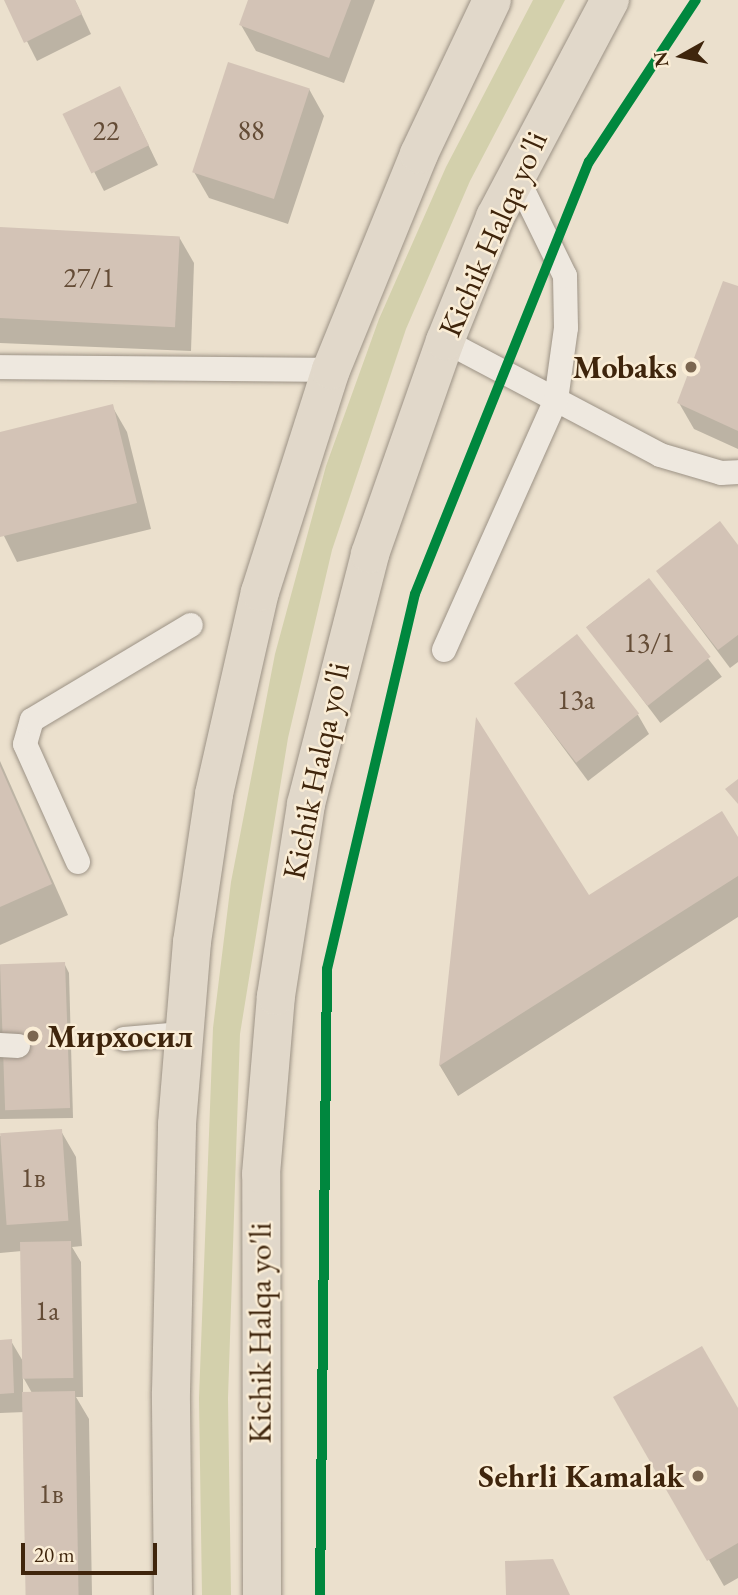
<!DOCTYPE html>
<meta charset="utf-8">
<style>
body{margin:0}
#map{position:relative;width:738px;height:1595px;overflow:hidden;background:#ebe0cd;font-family:"EB Garamond",serif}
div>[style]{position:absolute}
.green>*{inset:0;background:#d3d0ac}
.shadow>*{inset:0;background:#0003;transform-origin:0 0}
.building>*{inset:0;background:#d3c3b6;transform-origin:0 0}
.roads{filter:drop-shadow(0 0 2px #9c9285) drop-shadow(0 0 2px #9c9285)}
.lane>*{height:24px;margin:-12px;padding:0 12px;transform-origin:12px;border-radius:12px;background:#eee8df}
.highway>*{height:38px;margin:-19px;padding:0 19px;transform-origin:19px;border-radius:19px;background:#e1d8ca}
.cycleway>*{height:10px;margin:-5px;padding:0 5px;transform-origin:5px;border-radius:5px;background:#00873e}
.dots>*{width:19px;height:19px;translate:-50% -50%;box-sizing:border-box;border:4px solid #faedd6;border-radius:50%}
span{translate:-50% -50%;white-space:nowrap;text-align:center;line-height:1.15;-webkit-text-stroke:5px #faedd6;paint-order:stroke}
.number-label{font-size:28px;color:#644c36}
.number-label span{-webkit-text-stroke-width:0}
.street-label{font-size:32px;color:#3f250c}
.poi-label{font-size:32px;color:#3f250c;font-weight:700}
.right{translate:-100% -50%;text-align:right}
.left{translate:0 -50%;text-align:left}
.north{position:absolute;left:647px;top:21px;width:70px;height:70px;-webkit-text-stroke:5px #faedd6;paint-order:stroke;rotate:261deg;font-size:19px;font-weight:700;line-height:28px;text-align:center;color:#3f250c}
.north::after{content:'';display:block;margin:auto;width:24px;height:32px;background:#3f250c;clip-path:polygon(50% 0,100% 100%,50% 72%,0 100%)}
.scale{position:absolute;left:21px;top:1543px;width:136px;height:32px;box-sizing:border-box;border:4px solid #3f250c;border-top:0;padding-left:9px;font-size:21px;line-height:24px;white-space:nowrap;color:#3f250c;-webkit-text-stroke:5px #faedd6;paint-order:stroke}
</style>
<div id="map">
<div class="green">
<div style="clip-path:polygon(533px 0,565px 0,470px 181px,406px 329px,332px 550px,288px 738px,240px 1034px,228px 1398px,231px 1595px,202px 1595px,199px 1398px,213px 1028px,231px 882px,275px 654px,326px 466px,379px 319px,446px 167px)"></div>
</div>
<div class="shadow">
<div style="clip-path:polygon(6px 0,75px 0,91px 34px,37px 61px)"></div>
<div style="clip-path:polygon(250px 0,375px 0,344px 83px,256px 51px,241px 25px)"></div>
<div style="clip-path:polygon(309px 89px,324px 116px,288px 224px,209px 198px,194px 172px)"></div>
<div style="clip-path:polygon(130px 107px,158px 165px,104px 191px,65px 115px)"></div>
<div style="clip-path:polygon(0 229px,179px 237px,194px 263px,191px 351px,0 343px)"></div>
<div style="clip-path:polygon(738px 288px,738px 449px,694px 429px,679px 403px)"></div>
<div style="clip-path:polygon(112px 406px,127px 432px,151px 529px,17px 562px,0 528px,0 434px)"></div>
<div style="clip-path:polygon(738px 548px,738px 662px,730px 668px,658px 572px)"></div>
<div style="left:649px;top:580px;width:121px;height:77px;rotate:53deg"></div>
<div style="clip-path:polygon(516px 684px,638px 715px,649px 734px,588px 781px)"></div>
<div style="clip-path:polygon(478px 722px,589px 898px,738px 840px,738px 917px,458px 1096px,440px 1066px)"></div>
<div style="clip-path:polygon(0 761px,68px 915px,0 945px)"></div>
<div style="clip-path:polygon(64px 963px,69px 973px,73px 1118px,0 1119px,0 965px)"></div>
<div style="clip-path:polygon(evenodd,61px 1131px,76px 1157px,82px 1246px,72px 1247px,81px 1262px,83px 1397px,76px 1397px,89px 1419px,92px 1595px,29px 1595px,25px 1412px,0 1413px,0 1341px,11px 1341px,24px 1363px,22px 1251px,0 1253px,0 1136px,61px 1131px,23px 1377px,32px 1393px,23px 1393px,23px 1377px)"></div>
<div style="clip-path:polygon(616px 1398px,738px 1411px,738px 1578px,724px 1586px)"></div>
</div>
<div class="building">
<div style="clip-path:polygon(4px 0,75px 0,82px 14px,24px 43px)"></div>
<div style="clip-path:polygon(248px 0,351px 0,329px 58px,239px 25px)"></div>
<div style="left:228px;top:62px;width:86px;height:116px;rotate:18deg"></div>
<div style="left:120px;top:86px;width:66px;height:64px;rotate:64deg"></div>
<div style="left:0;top:227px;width:180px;height:91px;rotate:3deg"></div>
<div style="clip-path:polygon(723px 281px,738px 286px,738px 431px,677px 403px)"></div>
<div style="clip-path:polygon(113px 404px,137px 503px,0 537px,0 432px)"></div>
<div style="clip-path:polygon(720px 521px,738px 545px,738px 635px,718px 650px,656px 571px)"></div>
<div style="left:649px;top:578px;width:100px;height:80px;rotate:52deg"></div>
<div style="left:577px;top:634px;width:101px;height:80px;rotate:52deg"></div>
<div style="clip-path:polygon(476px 717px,589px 895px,722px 811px,738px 837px,738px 876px,439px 1066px)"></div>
<div style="clip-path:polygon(0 766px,52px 884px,0 907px)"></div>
<div style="clip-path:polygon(738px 779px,738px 804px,725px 789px)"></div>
<div style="left:65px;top:962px;width:146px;height:65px;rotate:88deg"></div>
<div style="left:62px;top:1129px;width:92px;height:62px;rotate:86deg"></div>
<div style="left:71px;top:1241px;width:137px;height:51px;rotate:89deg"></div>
<div style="clip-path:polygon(12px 1339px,14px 1393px,0 1394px,0 1340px)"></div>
<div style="clip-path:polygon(702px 1346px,738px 1408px,738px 1543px,707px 1561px,613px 1397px)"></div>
<div style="left:75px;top:1391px;width:204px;height:53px;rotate:89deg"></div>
<div style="clip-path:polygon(553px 1559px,570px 1595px,506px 1595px,505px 1561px)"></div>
</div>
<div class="roads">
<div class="lane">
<div style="left:445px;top:341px;width:243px;rotate:27.9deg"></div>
<div style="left:660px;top:455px;width:64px;rotate:16.4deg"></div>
<div style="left:721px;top:473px;width:17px;rotate:-3deg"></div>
<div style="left:0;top:367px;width:331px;rotate:0.5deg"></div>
<div style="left:444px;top:650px;width:274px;rotate:-65.9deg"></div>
<div style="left:556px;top:400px;width:73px;rotate:-82.1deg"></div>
<div style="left:566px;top:328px;width:52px;rotate:-91.1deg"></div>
<div style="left:565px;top:276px;width:111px;rotate:-116.1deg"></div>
<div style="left:78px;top:862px;width:129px;rotate:-114.2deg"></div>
<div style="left:25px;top:744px;width:25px;rotate:-74deg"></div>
<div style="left:32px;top:720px;width:185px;rotate:-30.9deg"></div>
<div style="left:124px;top:1039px;width:58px;rotate:-4.9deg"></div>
<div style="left:0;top:1045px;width:18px;rotate:3deg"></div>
</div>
<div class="highway">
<div style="left:173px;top:1595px;width:203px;rotate:-90.6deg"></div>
<div style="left:171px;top:1392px;width:268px;rotate:-88.7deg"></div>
<div style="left:177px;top:1124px;width:183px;rotate:-85.3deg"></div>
<div style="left:192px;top:942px;width:150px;rotate:-81.5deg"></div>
<div style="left:214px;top:794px;width:207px;rotate:-77.2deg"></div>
<div style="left:260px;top:592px;width:233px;rotate:-72.3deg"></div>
<div style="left:331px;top:370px;width:233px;rotate:-67.8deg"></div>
<div style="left:419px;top:154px;width:170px;rotate:-64.6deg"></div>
<div style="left:262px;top:1595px;width:421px;rotate:-90.1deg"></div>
<div style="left:261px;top:1174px;width:179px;rotate:-85.2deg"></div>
<div style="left:276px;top:996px;width:194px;rotate:-81.1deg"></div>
<div style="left:306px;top:804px;width:258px;rotate:-75.6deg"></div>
<div style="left:370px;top:554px;width:226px;rotate:-70.6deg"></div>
<div style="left:445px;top:341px;width:134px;rotate:-68deg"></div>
<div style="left:495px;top:217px;width:246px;rotate:-62.1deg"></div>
</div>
</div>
<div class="cycleway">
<div style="left:320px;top:1595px;width:626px;rotate:-89.36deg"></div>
<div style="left:327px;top:969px;width:385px;rotate:-76.8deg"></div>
<div style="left:415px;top:594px;width:466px;rotate:-68.1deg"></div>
<div style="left:589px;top:162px;width:194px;rotate:-56.6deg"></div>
</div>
<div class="dots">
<div style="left:691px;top:367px;background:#7b6650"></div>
<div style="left:33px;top:1036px;background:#7b6650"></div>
<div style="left:698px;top:1476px;background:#7b6650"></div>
</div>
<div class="number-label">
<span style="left:106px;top:130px">22</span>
<span style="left:251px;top:130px">88</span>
<span style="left:89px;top:277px">27/1</span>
<span style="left:649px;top:642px">13/1</span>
<span style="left:576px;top:699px">13a</span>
<span style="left:33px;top:1177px">1в</span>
<span style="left:47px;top:1310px">1a</span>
<span style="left:51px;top:1493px">1в</span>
</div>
<div class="street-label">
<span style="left:493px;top:234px;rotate:-66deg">Kichik Halqa yo'li</span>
<span style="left:316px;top:771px;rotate:-78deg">Kichik Halqa yo'li</span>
<span style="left:260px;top:1333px;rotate:-90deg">Kichik Halqa yo'li</span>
</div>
<div class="poi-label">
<span class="right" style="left:677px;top:367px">Mobaks</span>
<span class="left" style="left:47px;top:1036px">Мирхосил</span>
<span class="right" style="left:684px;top:1476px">Sehrli Kamalak</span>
</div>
<div class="north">N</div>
<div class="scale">20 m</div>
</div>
